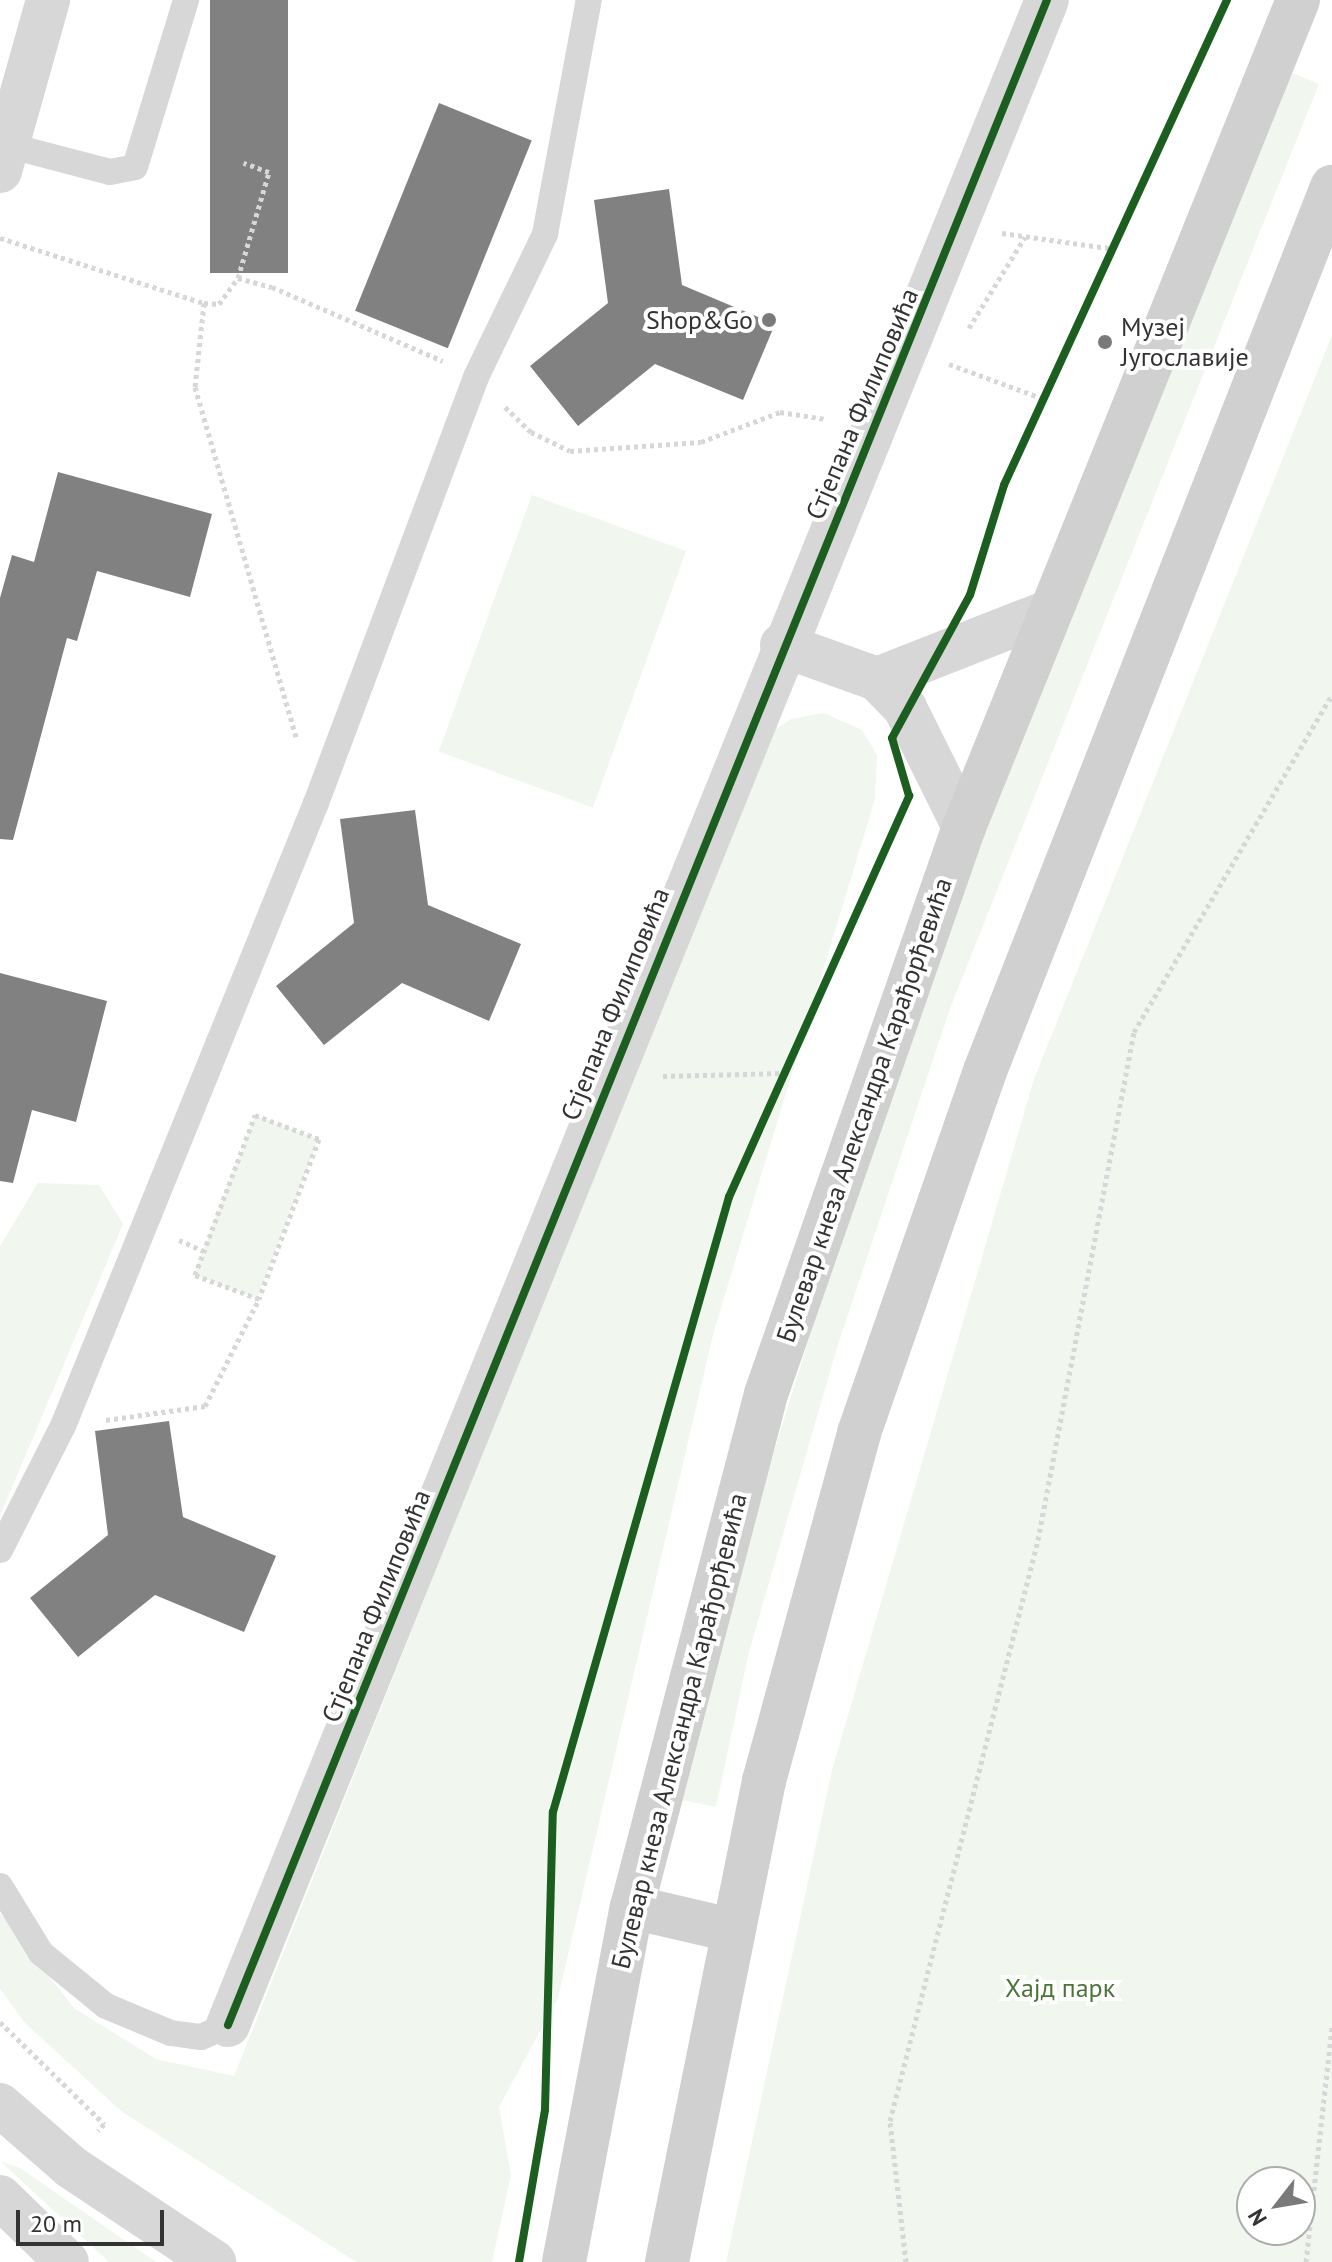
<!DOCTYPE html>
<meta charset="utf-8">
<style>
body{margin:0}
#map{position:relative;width:1332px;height:2262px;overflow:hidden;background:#fff;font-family:"PT Sans",sans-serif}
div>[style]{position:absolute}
.green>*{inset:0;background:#f1f7ee;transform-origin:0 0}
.building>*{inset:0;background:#818181;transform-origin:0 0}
.path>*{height:5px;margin-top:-2.5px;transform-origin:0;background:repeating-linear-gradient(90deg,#d7d7d7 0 4px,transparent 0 8px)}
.service>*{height:26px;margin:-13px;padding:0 13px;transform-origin:13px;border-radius:13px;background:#d7d7d7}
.minor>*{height:44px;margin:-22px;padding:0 22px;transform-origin:22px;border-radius:22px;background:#d7d7d7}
.secondary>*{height:44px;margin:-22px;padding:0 22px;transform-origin:22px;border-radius:22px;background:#d0d0d0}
.cycleway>*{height:8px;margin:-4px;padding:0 4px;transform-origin:4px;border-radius:4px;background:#1b5e20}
.dots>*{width:22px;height:22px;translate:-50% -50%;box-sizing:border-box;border:4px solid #fff;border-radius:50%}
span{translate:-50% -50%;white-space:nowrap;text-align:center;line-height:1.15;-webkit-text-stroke:8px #fff;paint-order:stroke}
.poi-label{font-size:26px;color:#333}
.right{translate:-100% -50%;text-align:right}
.left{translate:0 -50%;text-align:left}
.street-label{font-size:26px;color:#333}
.park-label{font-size:26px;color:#4c743a}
.north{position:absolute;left:1236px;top:2166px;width:80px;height:80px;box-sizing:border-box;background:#fff;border:2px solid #adadad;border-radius:50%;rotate:239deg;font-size:22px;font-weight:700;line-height:32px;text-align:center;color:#333}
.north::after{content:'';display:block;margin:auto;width:28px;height:36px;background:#7a7a7a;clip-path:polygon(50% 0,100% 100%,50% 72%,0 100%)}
.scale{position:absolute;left:16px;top:2210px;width:148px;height:36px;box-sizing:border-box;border:4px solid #333;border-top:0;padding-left:10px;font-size:24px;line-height:28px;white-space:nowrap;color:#333;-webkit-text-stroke:6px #fff;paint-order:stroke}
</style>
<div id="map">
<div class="green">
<div style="clip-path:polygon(1290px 72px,1319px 84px,951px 1006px,836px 1351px,749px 1652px,716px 1807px,681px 1800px,770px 1465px,865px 1157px,978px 841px)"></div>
<div style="clip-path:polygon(evenodd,1332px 335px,1332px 2262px,726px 2262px,832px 1770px,1034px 1079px,1332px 335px,1252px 2182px,1300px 2182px,1300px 2230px,1252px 2230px,1252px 2182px)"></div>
<div style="left:532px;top:495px;width:164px;height:273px;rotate:20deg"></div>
<div style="clip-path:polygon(824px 713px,862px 730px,877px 755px,875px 799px,714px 1331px,558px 1998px,499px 2107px,511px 2175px,492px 2262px,356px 2262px,121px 2111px,25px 2023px,0 1989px,0 1913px,74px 2008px,156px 2059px,234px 2076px,769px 734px,791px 719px)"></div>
<div style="left:255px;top:1115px;width:68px;height:171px;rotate:21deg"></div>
<div style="clip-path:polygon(38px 1183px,99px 1185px,123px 1224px,0 1516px,0 1246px)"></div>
<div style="clip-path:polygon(0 2161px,20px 2168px,156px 2262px,109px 2262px)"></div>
</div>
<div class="building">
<div style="left:210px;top:0;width:78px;height:273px"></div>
<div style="left:439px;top:103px;width:100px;height:224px;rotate:22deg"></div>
<div style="clip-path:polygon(669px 189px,682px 285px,775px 324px,743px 400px,655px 364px,578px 426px,530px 366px,608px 303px,594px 200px)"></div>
<div style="clip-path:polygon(58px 472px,212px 514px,190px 597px,97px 571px,77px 641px,67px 638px,13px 840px,0 839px,0 598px,12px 555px,34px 562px)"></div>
<div style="clip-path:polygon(415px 810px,428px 905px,521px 944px,489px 1021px,402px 983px,324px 1045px,276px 986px,354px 923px,340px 819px)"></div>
<div style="clip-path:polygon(0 973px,107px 1001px,76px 1122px,32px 1110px,13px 1183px,0 1181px)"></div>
<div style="clip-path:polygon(169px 1421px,183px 1517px,276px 1556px,244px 1632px,155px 1595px,78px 1657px,30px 1598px,108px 1535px,95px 1431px)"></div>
</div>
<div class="path">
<div style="left:1002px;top:233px;width:114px;rotate:8.1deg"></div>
<div style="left:0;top:238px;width:214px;rotate:17.7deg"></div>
<div style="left:204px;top:303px;width:15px;rotate:4deg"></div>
<div style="left:219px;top:304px;width:32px;rotate:-54deg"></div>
<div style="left:238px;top:278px;width:35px;rotate:15deg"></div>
<div style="left:272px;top:287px;width:186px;rotate:23.4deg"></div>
<div style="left:238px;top:278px;width:110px;rotate:-73.7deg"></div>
<div style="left:269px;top:172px;width:27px;rotate:-160deg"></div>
<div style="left:204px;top:303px;width:84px;rotate:96.1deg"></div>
<div style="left:195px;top:387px;width:368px;rotate:73.9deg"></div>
<div style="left:969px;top:328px;width:107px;rotate:-58.4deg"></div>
<div style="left:949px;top:364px;width:101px;rotate:20.2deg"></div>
<div style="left:505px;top:407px;width:36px;rotate:44deg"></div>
<div style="left:531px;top:432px;width:43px;rotate:26deg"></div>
<div style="left:570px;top:451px;width:131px;rotate:-3.9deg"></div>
<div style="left:701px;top:442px;width:85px;rotate:-20.8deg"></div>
<div style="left:780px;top:412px;width:47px;rotate:8.7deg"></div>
<div style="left:663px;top:1076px;width:119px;rotate:-1.4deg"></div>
<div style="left:255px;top:1115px;width:68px;rotate:20.6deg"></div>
<div style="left:319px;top:1139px;width:171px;rotate:110.6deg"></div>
<div style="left:259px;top:1299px;width:68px;rotate:-159.4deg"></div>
<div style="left:195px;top:1275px;width:171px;rotate:-69.4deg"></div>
<div style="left:179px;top:1240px;width:27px;rotate:24deg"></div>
<div style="left:106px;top:1420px;width:100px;rotate:-8deg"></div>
<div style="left:205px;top:1406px;width:120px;rotate:-63.2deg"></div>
<div style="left:0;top:2022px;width:146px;rotate:44.4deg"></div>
<div style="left:104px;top:2124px;width:9px;rotate:131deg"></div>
<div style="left:906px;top:2262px;width:142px;rotate:-96.5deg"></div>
<div style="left:890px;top:2121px;width:600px;rotate:-75.71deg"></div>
<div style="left:1038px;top:1540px;width:517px;rotate:-79.3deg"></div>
<div style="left:1134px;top:1032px;width:391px;rotate:-59.6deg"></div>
<div style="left:1306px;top:2262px;width:238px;rotate:-83.7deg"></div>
</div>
<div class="service">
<div style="left:7px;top:145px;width:106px;rotate:14.7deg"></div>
<div style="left:110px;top:172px;width:25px;rotate:-11deg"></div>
<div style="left:135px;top:167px;width:175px;rotate:-73deg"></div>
<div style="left:0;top:1550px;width:139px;rotate:-63.1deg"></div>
<div style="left:63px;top:1426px;width:672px;rotate:-67.9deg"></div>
<div style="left:316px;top:803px;width:455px;rotate:-69.4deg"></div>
<div style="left:476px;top:377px;width:159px;rotate:-64.2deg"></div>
<div style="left:545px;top:234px;width:238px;rotate:-79.4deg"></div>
<div style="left:0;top:1886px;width:79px;rotate:58.5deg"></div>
<div style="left:41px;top:1953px;width:84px;rotate:39.2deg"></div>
<div style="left:106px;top:2006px;width:70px;rotate:22.6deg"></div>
<div style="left:171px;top:2033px;width:30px;rotate:8deg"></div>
<div style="left:201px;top:2037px;width:30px;rotate:-24deg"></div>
</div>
<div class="minor">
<div style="left:0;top:171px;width:178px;rotate:-74.3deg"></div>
<div style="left:782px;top:645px;width:101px;rotate:19.7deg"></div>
<div style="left:877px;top:679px;width:40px;rotate:46deg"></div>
<div style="left:905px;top:708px;width:133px;rotate:63.6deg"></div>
<div style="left:877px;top:679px;width:184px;rotate:-21.4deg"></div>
<div style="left:228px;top:2025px;width:2184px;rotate:-67.98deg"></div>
<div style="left:0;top:2105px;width:94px;rotate:41.1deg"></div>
<div style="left:71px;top:2167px;width:172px;rotate:33.6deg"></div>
<div style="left:0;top:2197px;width:93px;rotate:44.1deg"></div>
</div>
<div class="secondary">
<div style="left:632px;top:1907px;width:102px;rotate:13.1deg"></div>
<div style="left:564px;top:2262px;width:361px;rotate:-79.2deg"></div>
<div style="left:632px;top:1907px;width:530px;rotate:-75.36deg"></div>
<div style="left:766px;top:1394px;width:601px;rotate:-70.75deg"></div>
<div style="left:964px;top:827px;width:892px;rotate:-68.01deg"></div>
<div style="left:667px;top:2262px;width:491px;rotate:-78.6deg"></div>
<div style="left:764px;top:1781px;width:361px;rotate:-74.7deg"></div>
<div style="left:859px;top:1433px;width:383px;rotate:-70.8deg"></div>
<div style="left:985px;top:1071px;width:950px;rotate:-68.57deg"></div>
</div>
<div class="cycleway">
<div style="left:228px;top:2025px;width:2184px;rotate:-67.98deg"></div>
<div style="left:519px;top:2262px;width:154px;rotate:-80.3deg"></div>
<div style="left:545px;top:2110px;width:298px;rotate:-88.5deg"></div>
<div style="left:553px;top:1812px;width:640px;rotate:-74.03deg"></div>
<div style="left:729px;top:1197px;width:440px;rotate:-65.8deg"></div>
<div style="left:909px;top:796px;width:60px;rotate:-106.3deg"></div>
<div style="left:892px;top:738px;width:163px;rotate:-61.4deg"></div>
<div style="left:970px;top:595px;width:115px;rotate:-72.8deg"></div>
<div style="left:1004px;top:485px;width:534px;rotate:-65.31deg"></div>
</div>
<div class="dots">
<div style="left:769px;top:320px;background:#7a7a7a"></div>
<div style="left:1105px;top:342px;background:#7a7a7a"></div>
</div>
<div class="poi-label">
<span class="right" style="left:753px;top:320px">Shop&amp;Go</span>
<span class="left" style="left:1121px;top:342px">Музеј<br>Југославије</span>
</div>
<div class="street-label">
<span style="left:862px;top:404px;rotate:-67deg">Стјепана Филиповића</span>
<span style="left:615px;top:1004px;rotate:-68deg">Стјепана Филиповића</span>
<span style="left:864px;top:1110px;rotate:-71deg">Булевар кнеза Александра Карађорђевића</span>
<span style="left:376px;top:1606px;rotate:-68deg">Стјепана Филиповића</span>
<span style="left:679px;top:1731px;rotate:-76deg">Булевар кнеза Александра Карађорђевића</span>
</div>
<div class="park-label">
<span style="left:1060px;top:1988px">Хајд парк</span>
</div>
<div class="north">N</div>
<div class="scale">20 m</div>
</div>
